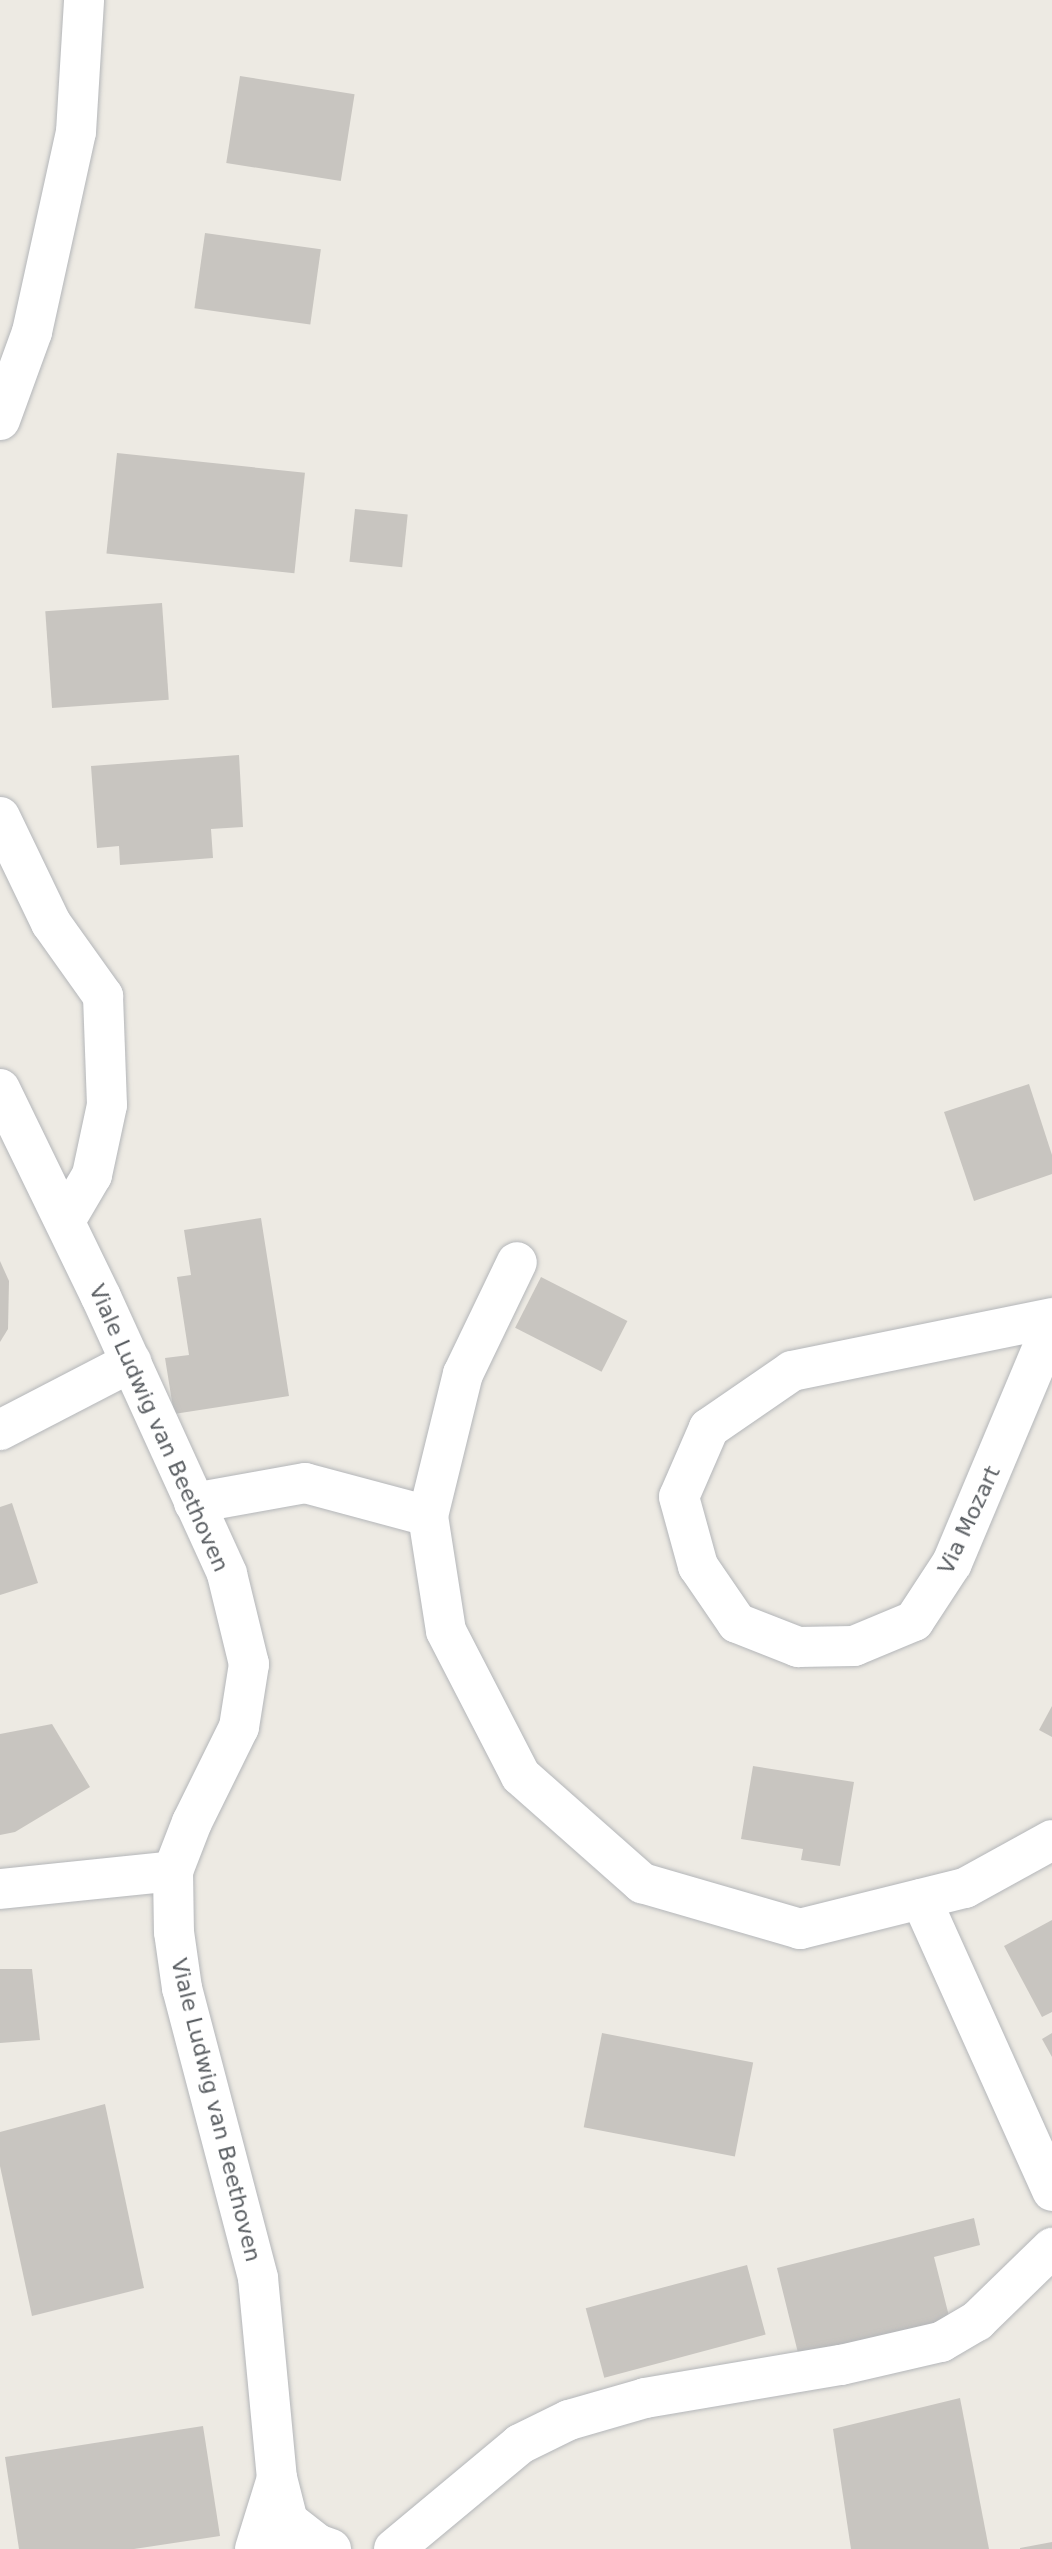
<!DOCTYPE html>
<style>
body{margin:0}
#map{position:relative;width:1052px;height:2549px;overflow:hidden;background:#edeae3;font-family:"DejaVu Sans",sans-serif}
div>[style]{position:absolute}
.building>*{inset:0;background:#c8c5c0;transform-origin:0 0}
.roads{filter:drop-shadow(0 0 2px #b4b6b9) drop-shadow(0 0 2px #b4b6b9)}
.minor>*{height:40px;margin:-20px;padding:0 20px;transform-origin:20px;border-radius:20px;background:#fff}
span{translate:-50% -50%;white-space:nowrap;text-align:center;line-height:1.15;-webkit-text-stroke:8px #fff;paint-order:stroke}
.street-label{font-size:22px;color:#5b5f63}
</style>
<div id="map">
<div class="building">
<div style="left:240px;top:76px;width:116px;height:88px;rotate:9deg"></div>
<div style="left:205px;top:233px;width:117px;height:76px;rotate:8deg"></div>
<div style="left:117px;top:453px;width:189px;height:101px;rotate:6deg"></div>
<div style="left:355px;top:509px;width:53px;height:53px;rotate:6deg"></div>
<div style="left:162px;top:603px;width:97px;height:117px;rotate:86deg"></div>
<div style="clip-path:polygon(239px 755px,243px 827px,211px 829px,213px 858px,120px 865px,119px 846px,97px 848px,91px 766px)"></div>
<div style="clip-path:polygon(1029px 1084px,1052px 1155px,1052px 1174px,974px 1201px,944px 1112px)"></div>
<div style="clip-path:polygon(261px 1218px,289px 1396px,174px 1414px,165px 1358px,189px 1355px,177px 1277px,191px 1275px,184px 1230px)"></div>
<div style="clip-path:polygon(0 1261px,9px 1281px,8px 1329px,0 1342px)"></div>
<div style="left:541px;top:1277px;width:97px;height:57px;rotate:27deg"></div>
<div style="clip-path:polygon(12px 1503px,38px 1583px,0 1595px,0 1507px)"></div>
<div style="clip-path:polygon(1052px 1706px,1052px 1737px,1039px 1730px)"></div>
<div style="clip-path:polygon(52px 1724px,90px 1787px,15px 1832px,0 1835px,0 1734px)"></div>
<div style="clip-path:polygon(753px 1766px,854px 1782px,840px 1866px,801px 1860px,803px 1849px,741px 1839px)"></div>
<div style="clip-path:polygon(1052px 1920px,1052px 2012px,1042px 2017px,1004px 1946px)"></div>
<div style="clip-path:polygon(0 1969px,32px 1969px,40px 2040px,0 2043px)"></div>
<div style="left:602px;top:2033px;width:154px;height:96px;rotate:11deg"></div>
<div style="clip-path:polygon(1052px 2033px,1052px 2057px,1042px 2039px)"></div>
<div style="clip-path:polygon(105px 2104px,144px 2288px,32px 2316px,0 2166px,0 2132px)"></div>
<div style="clip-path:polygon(974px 2218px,980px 2245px,934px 2257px,950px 2320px,799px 2357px,777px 2268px)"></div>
<div style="left:747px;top:2265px;width:72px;height:167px;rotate:75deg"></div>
<div style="clip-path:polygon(960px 2398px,989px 2549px,851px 2549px,833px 2429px)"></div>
<div style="clip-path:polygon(203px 2426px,220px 2536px,134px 2549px,19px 2549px,5px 2457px)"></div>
<div style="clip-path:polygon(1052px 2542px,1052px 2549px,1020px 2549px,1020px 2548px)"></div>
</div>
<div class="roads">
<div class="minor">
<div style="left:0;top:420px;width:94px;rotate:-70deg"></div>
<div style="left:32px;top:332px;width:205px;rotate:-77.6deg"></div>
<div style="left:76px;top:132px;width:132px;rotate:-86.5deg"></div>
<div style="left:0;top:817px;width:118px;rotate:64.3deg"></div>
<div style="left:51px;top:923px;width:90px;rotate:54.5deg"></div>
<div style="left:103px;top:996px;width:109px;rotate:87.9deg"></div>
<div style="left:107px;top:1105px;width:72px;rotate:102.1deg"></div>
<div style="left:92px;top:1175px;width:53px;rotate:120.4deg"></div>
<div style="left:0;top:1089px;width:231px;rotate:64.1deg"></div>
<div style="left:101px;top:1297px;width:304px;rotate:65.5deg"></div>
<div style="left:227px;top:1574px;width:93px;rotate:76.3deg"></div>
<div style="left:249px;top:1664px;width:64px;rotate:99deg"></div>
<div style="left:239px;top:1727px;width:106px;rotate:116.3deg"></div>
<div style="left:192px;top:1822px;width:53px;rotate:111.2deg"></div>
<div style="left:173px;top:1871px;width:61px;rotate:89.1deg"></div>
<div style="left:174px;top:1932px;width:57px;rotate:81.9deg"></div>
<div style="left:182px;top:1988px;width:300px;rotate:75.3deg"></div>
<div style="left:258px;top:2278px;width:201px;rotate:84.6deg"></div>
<div style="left:277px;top:2478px;width:73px;rotate:75.8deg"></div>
<div style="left:1052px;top:1318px;width:265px;rotate:168.5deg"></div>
<div style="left:792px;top:1371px;width:101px;rotate:145.5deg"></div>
<div style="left:709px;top:1428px;width:75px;rotate:113.5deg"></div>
<div style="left:679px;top:1497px;width:72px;rotate:74.6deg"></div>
<div style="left:698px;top:1566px;width:69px;rotate:55.6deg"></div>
<div style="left:737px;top:1623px;width:66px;rotate:21.5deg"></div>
<div style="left:798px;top:1647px;width:56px;rotate:-1deg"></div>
<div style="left:854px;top:1646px;width:65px;rotate:-22.6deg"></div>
<div style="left:914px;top:1621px;width:69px;rotate:-56.8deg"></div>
<div style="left:952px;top:1563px;width:258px;rotate:-67.2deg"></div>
<div style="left:0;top:1430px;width:148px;rotate:-27.4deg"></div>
<div style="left:194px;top:1503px;width:113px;rotate:-10.2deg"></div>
<div style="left:305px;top:1483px;width:127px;rotate:15deg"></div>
<div style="left:428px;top:1516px;width:116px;rotate:81.1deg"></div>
<div style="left:446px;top:1631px;width:163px;rotate:62.7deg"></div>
<div style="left:521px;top:1776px;width:162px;rotate:41.5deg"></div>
<div style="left:642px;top:1883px;width:165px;rotate:16.2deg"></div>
<div style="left:800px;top:1929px;width:170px;rotate:-14deg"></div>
<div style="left:965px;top:1888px;width:99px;rotate:-28.9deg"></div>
<div style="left:428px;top:1516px;width:146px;rotate:-76.2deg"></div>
<div style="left:463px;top:1374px;width:124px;rotate:-64.3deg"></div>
<div style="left:0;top:1889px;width:174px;rotate:-5.9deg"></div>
<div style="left:921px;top:1899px;width:320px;rotate:65.8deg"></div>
<div style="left:288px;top:2521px;width:37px;rotate:38deg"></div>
<div style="left:317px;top:2544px;width:15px;rotate:20deg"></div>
<div style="left:255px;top:2549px;width:74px;rotate:-72.8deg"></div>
<div style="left:394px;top:2549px;width:164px;rotate:-39.8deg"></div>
<div style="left:520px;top:2444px;width:55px;rotate:-26.1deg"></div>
<div style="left:569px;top:2420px;width:79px;rotate:-16.1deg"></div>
<div style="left:645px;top:2398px;width:199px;rotate:-9.6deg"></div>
<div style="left:841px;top:2365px;width:103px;rotate:-13deg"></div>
<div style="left:941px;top:2342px;width:42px;rotate:-30.3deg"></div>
<div style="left:977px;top:2321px;width:105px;rotate:-44.2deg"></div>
</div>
</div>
<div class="street-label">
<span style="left:159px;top:1428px;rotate:66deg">Viale Ludwig van Beethoven</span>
<span style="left:969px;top:1520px;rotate:-65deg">Via Mozart</span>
<span style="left:216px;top:2110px;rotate:76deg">Viale Ludwig van Beethoven</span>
</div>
</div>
